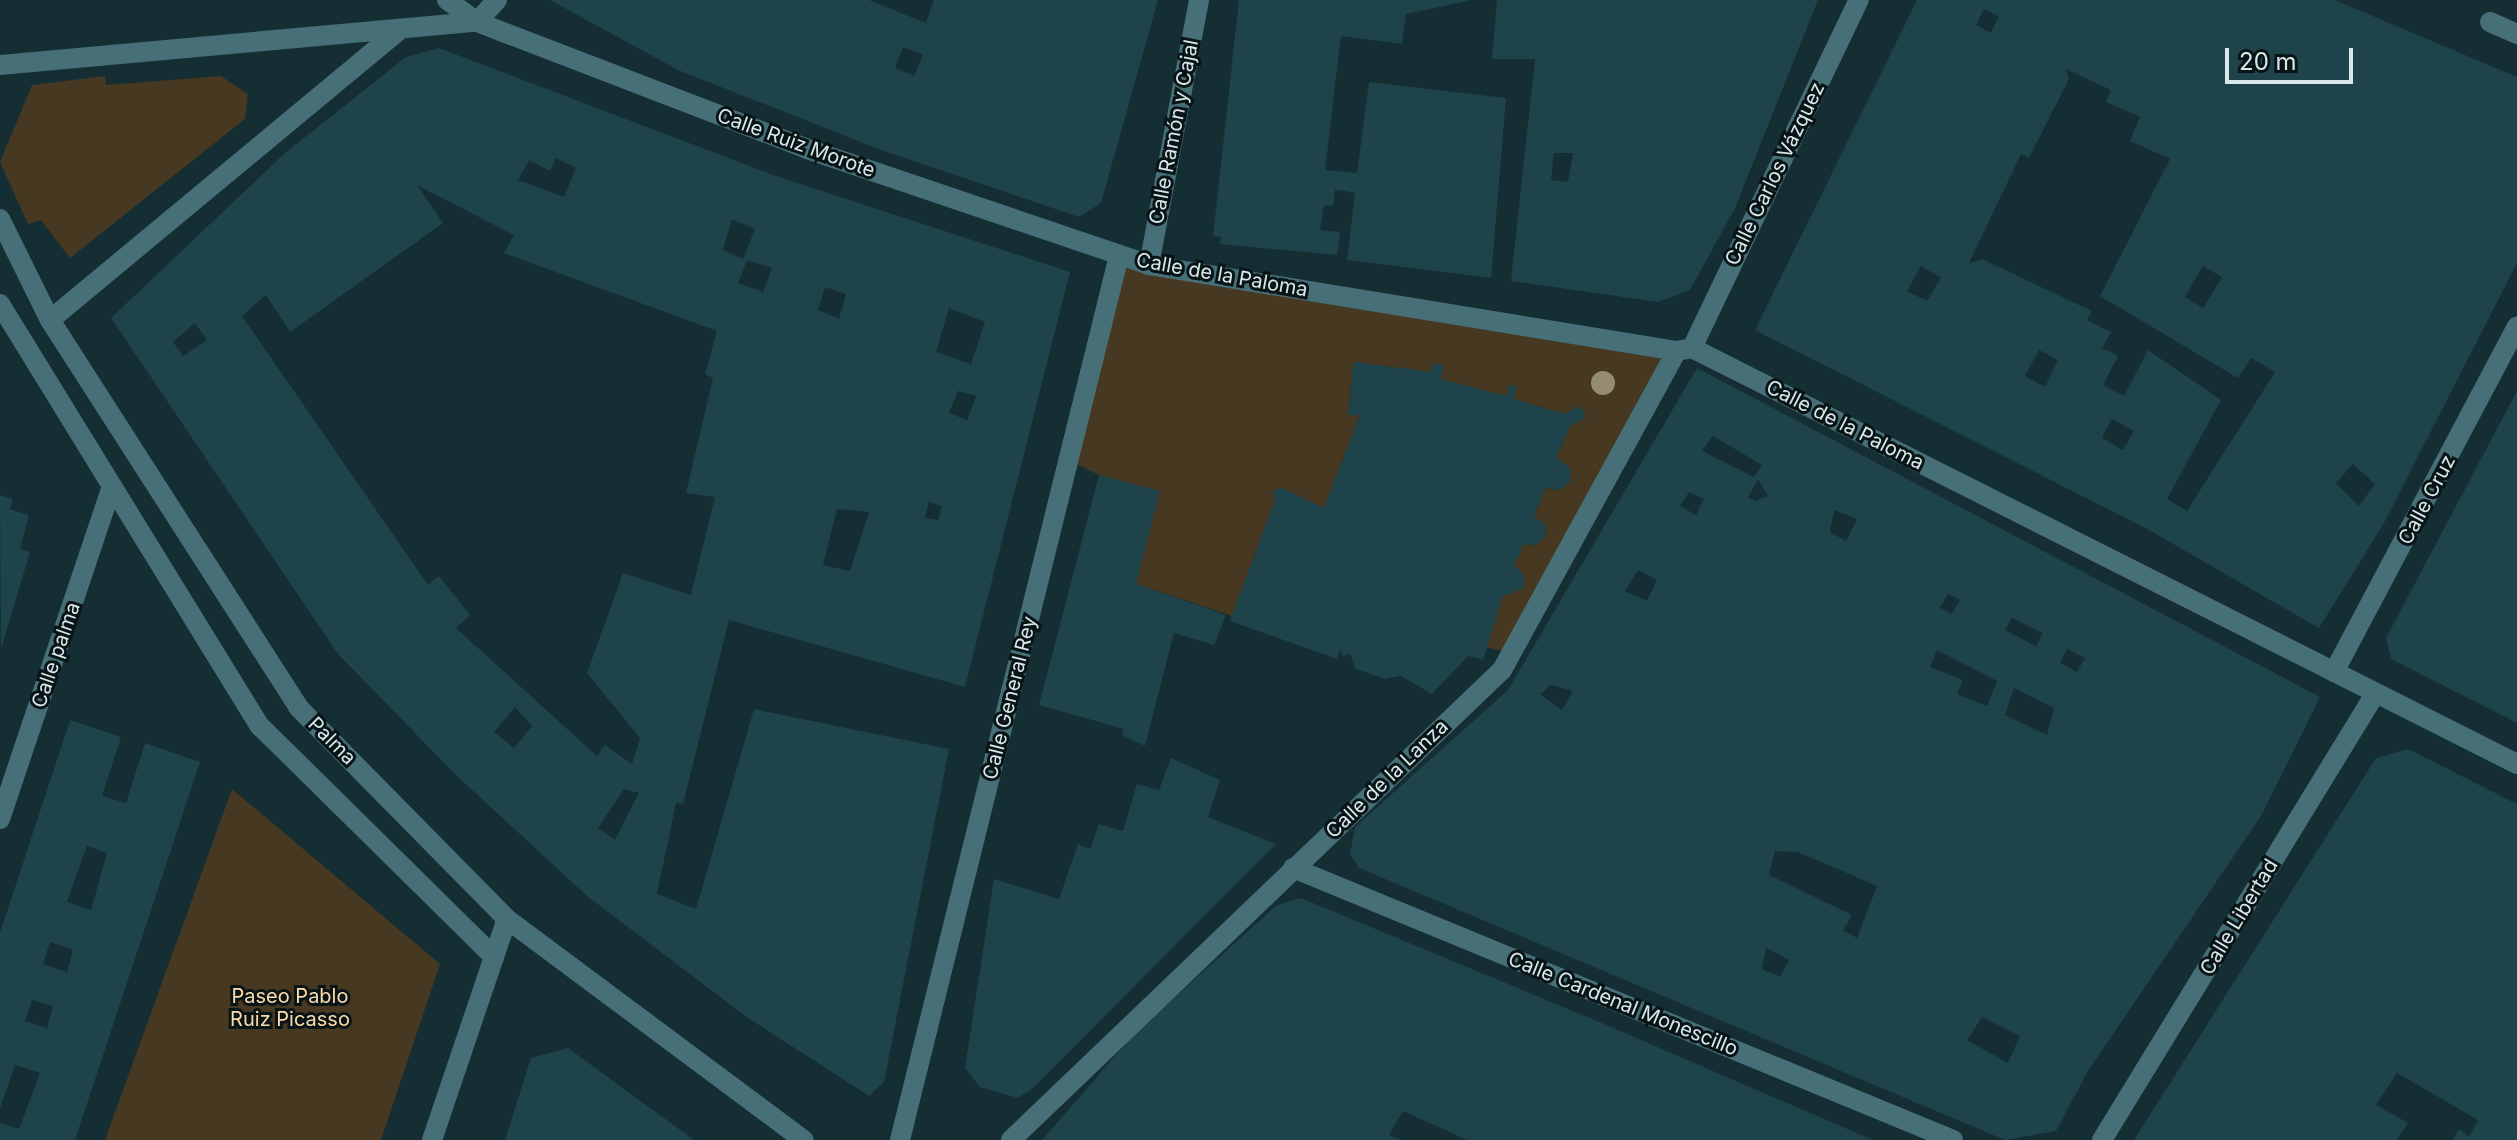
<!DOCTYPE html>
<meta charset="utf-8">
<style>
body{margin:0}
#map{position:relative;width:2517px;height:1140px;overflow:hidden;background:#142e33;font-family:Inter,sans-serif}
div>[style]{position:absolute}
.green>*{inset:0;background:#473821}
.building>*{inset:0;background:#1e434a}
.street>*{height:20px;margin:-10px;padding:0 10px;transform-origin:10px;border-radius:10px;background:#476f77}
.trees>*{width:24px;height:24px;margin:-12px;border-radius:50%;background:#948d74}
span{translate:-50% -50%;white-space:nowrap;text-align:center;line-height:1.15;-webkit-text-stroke:6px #091416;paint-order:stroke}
.street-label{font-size:20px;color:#d8e7ea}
.park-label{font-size:20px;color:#fcdaa9}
.scale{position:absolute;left:2225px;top:48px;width:128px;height:36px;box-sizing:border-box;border:4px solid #d8e7ea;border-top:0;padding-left:10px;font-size:24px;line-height:28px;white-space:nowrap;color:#d8e7ea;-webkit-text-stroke:6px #091416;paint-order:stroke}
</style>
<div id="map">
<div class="green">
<div style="clip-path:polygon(105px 76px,106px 85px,221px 76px,248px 94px,245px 119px,70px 258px,41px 220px,28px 224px,0 162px,32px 85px)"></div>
<div style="clip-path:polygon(1119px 256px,1677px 351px,1511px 652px,1483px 647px,1503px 596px,1524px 588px,1524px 575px,1514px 565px,1524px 544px,1536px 545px,1546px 536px,1545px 524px,1534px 517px,1545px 488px,1559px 490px,1570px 482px,1570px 468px,1556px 458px,1570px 426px,1585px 417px,1580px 406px,1564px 414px,1514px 399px,1515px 386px,1509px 385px,1506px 396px,1440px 379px,1444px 366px,1434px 363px,1430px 372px,1354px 362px,1348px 415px,1360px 415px,1324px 508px,1282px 488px,1273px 490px,1275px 500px,1232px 616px,1136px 584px,1099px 475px,1069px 460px)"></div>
<div style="clip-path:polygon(232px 789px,440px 964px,381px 1140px,105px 1140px)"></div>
</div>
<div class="building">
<div style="clip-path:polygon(evenodd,550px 0,869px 0,926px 23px,934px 0,1158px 0,1101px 203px,1079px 217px,881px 150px,678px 70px,550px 0,903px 47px,923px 55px,914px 76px,895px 68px,903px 47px)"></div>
<div style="clip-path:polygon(1239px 0,1472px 0,1406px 14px,1402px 44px,1341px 36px,1325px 170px,1357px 173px,1369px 82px,1506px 98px,1491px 278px,1347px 260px,1355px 193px,1344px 191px,1335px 190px,1333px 206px,1324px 205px,1320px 230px,1340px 232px,1337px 255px,1220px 244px,1221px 237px,1213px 236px)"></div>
<div style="clip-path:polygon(evenodd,1497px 0,1818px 0,1735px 208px,1690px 290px,1658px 302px,1511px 281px,1535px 59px,1492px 59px,1497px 0,1554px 153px,1573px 153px,1568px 182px,1551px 180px,1554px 153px)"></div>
<div style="clip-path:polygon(evenodd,1917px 0,2335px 0,2517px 77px,2517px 263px,2384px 523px,2319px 628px,2149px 530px,1755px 330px,1917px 0,1984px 9px,1999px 16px,1991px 33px,1976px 25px,1984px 9px,1917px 0,2066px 69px,2111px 90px,2106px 102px,2140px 117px,2130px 141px,2170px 159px,2100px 296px,2238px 378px,2251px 358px,2275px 372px,2187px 511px,2167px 499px,2221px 400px,2148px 350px,2124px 396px,2103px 385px,2118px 356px,2102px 348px,2111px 332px,2087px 320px,2092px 311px,1982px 259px,1969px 263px,2021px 154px,2029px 158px,2069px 79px,2066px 69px,1917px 0,1921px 266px,1941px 278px,1927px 301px,1907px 291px,1921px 266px,1917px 0,2203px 266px,2222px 277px,2203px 308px,2185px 297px,2203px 266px,1917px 0,2039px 350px,2058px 360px,2045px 387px,2025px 376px,2039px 350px,1917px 0,2112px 419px,2134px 431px,2123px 450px,2102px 438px,2112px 419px,1917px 0,2353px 464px,2375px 484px,2359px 506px,2336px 483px,2353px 464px)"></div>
<div style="clip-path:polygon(evenodd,439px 48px,773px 175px,1070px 272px,965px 687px,729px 620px,683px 804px,676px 803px,657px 894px,696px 909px,754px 709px,949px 749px,884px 1082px,869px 1096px,748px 1018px,587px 896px,457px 776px,338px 654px,111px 318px,285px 153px,406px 57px,439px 48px,556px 158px,576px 168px,564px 197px,518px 180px,529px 160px,550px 171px,556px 158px,439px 48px,417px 185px,514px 235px,504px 253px,717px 331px,705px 374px,713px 378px,686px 493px,715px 497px,691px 595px,623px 573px,587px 673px,640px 738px,632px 764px,605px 745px,597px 756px,456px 628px,470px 615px,439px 576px,428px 585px,242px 316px,266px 295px,290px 332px,443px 223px,417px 185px,439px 48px,732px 219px,755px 229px,743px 259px,723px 250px,732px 219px,439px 48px,747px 260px,772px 268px,763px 292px,738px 283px,747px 260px,439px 48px,825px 287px,846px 294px,839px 319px,818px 310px,825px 287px,439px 48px,949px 308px,985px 322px,971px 364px,936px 352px,949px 308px,439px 48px,195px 323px,207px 340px,183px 356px,173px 342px,195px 323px,439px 48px,958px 391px,976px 396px,967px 420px,949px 413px,958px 391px,439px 48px,929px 502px,942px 506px,938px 520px,925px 518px,929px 502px,439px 48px,837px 509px,869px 512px,850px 571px,823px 565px,837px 509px,439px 48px,515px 707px,532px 726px,514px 748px,494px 732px,515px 707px,439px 48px,624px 789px,639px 793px,615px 840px,598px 828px,624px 789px)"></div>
<div style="clip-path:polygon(1354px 362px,1430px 372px,1434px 363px,1444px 366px,1440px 379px,1506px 396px,1509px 385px,1516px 386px,1514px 399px,1564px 414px,1580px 406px,1586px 417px,1570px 426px,1556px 458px,1570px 468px,1570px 482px,1559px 490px,1545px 488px,1534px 517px,1545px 524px,1546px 536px,1536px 545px,1524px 544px,1514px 565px,1524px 575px,1524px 588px,1503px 596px,1483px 660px,1468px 656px,1432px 694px,1401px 676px,1385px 679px,1356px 669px,1350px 654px,1343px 656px,1340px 649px,1337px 659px,1230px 621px,1275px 500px,1273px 490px,1282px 488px,1324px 508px,1360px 415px,1348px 415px)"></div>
<div style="clip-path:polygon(evenodd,1697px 368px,2320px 697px,2261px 816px,2088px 1071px,2056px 1131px,2005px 1140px,1359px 868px,1350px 854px,1355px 827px,1508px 690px,1697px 368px,1713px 436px,1762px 465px,1754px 477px,1702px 451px,1713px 436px,1697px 368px,1758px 480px,1768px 496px,1755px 501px,1748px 497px,1758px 480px,1697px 368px,1689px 492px,1704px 499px,1696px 515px,1680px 506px,1689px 492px,1697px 368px,1834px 510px,1857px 519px,1846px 541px,1830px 532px,1834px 510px,1697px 368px,1638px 570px,1657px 580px,1647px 601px,1625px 591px,1638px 570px,1697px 368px,1948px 594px,1960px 600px,1952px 614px,1940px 608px,1948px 594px,1697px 368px,2012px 618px,2043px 633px,2036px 646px,2005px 630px,2012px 618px,1697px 368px,2067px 649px,2085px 658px,2077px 672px,2060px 663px,2067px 649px,1697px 368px,1937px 650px,1997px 681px,1987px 706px,1957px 694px,1963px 680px,1930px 667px,1937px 650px,1697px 368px,1551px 685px,1573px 691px,1562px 710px,1540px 694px,1551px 685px,1697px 368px,2014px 688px,2054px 708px,2047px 735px,2005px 715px,2014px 688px,1697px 368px,1775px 851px,1798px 852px,1877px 886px,1857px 938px,1843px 930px,1852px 915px,1769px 875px,1775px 851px,1697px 368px,1766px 948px,1789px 960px,1780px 977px,1762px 969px,1766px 948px,1697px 368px,1982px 1017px,2020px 1036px,2008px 1063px,1967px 1040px,1982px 1017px)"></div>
<div style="clip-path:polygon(2517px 391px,2517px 723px,2391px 659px,2386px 638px)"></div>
<div style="clip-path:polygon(1099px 475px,1160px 491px,1136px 584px,1226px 615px,1214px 645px,1174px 633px,1145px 746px,1122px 735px,1124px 729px,1039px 705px)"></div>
<div style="clip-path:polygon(0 495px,13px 499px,10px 509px,29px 515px,20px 549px,30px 552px,1px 649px)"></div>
<div style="clip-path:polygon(evenodd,70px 720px,121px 737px,102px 796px,126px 803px,145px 743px,200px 762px,75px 1140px,0 1140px,0 1123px,19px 1129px,40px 1073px,15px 1065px,0 1109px,0 933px,70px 720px,87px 846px,107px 853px,91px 910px,67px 902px,87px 846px,70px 720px,50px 942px,73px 950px,67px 972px,43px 964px,50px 942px,70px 720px,32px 1000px,53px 1006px,47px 1028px,25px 1021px,32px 1000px)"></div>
<div style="clip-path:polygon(2408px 749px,2517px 804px,2517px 1140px,2453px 1140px,2459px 1129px,2469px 1137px,2478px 1120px,2397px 1073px,2376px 1105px,2408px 1123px,2397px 1140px,2134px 1140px,2376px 758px)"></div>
<div style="clip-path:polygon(1171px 758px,1220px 780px,1208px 817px,1276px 844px,1033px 1088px,1018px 1098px,980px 1087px,965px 1068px,994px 879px,1059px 899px,1078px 844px,1090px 849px,1099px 824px,1123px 831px,1137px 784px,1159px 790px)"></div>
<div style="clip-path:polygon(1301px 898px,1604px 1024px,1873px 1140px,1467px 1140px,1403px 1111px,1389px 1135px,1402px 1140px,1042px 1140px,1136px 1032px,1277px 905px)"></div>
<div style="clip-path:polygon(568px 1048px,694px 1140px,505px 1140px,531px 1058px)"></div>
</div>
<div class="street">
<div style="left:447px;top:0;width:37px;rotate:36deg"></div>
<div style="left:477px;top:22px;width:354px;rotate:21deg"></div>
<div style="left:807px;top:149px;width:361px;rotate:18.7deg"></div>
<div style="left:1149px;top:265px;width:535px;rotate:9.25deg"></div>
<div style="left:1677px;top:351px;width:15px;rotate:-11deg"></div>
<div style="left:1692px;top:348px;width:924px;rotate:26.76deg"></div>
<div style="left:477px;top:22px;width:30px;rotate:-48deg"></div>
<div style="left:2490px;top:22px;width:30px;rotate:24deg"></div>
<div style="left:0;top:65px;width:479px;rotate:-5.2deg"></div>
<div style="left:0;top:219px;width:113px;rotate:63.7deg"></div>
<div style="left:50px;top:320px;width:460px;rotate:57.3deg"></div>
<div style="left:298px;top:707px;width:298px;rotate:45.4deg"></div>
<div style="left:507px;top:919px;width:370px;rotate:36.7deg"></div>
<div style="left:1149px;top:265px;width:270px;rotate:-79.3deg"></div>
<div style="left:0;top:304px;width:496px;rotate:58.4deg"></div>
<div style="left:260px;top:726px;width:329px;rotate:44.6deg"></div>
<div style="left:50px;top:320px;width:456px;rotate:-39.7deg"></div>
<div style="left:1692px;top:348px;width:386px;rotate:-64.4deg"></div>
<div style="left:2334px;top:672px;width:391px;rotate:-62.1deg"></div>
<div style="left:0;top:819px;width:347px;rotate:-71.4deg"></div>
<div style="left:1293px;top:868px;width:714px;rotate:22.4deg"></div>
<div style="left:432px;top:1140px;width:233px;rotate:-71.3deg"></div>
<div style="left:900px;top:1140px;width:911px;rotate:-76.09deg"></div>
<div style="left:1011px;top:1140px;width:680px;rotate:-43.75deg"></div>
<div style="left:1502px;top:670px;width:364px;rotate:-61.3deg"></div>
<div style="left:2102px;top:1140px;width:523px;rotate:-58.53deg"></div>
</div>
<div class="trees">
<div style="left:1603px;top:383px"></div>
</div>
<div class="street-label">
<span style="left:1174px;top:132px;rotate:-79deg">Calle Ramón y Cajal</span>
<span style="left:796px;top:143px;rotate:20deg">Calle Ruiz Morote</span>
<span style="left:1775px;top:174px;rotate:-64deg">Calle Carlos Vázquez</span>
<span style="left:1222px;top:275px;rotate:10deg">Calle de la Paloma</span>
<span style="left:1845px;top:425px;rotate:27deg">Calle de la Paloma</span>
<span style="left:2427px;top:500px;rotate:-62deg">Calle Cruz</span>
<span style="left:56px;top:655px;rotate:-71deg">Calle palma</span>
<span style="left:1010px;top:698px;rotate:-76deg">Calle General Rey</span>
<span style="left:332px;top:741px;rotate:45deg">Palma</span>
<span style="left:1387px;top:779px;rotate:-44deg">Calle de la Lanza</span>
<span style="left:2239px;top:917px;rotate:-59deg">Calle Libertad</span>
<span style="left:1623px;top:1004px;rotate:22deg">Calle Cardenal Monescillo</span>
</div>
<div class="park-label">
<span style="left:290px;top:1008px">Paseo Pablo<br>Ruiz Picasso</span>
</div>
<div class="scale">20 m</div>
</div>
